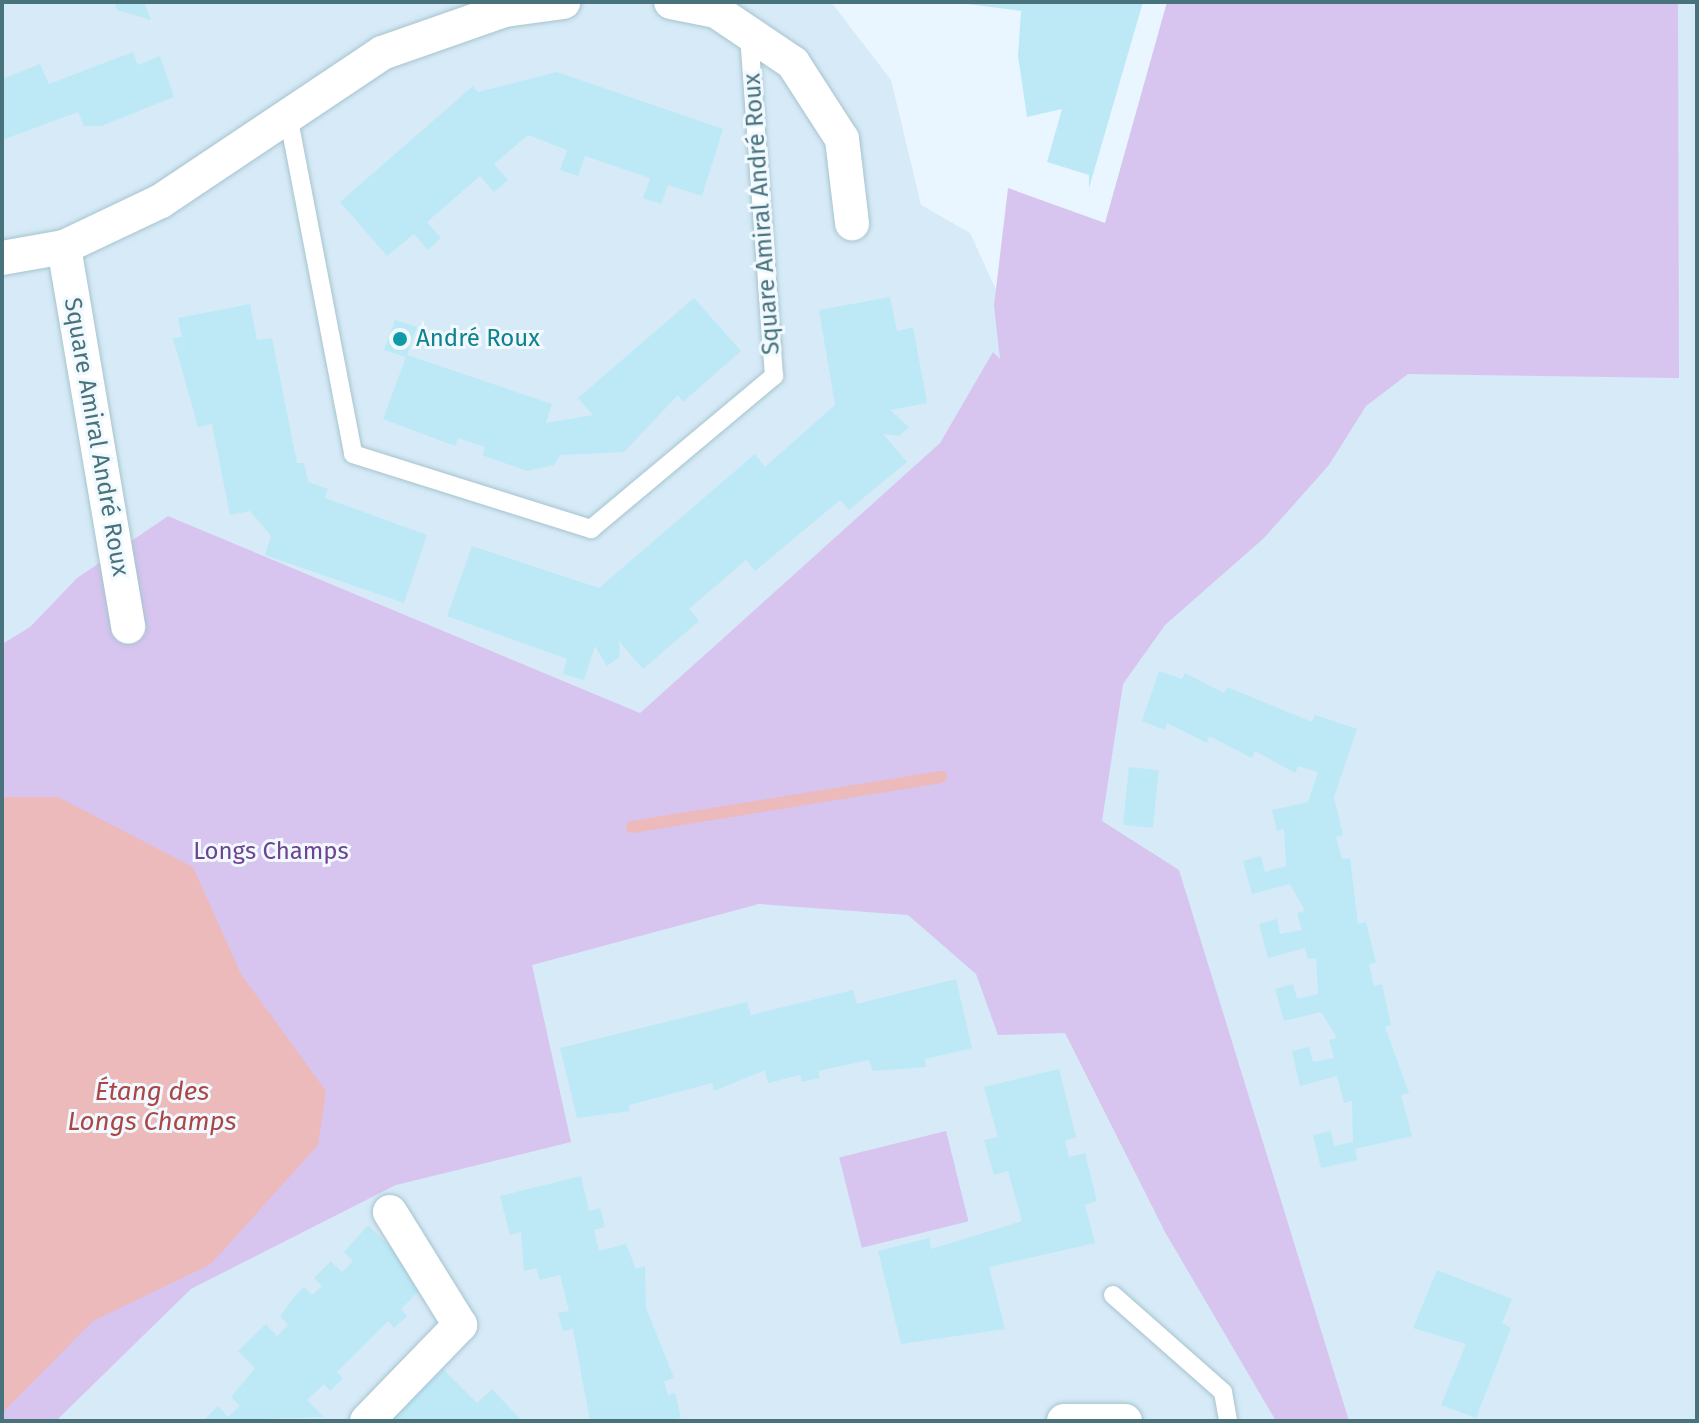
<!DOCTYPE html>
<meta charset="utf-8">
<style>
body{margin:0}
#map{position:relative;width:1699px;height:1423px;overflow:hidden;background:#e9f5ff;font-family:"Fira Sans",sans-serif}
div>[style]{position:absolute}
.residential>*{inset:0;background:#d6eaf7}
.green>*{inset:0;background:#d7c4ef;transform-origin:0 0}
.water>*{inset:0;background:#ecbaba}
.stream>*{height:12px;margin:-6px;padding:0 6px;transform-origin:6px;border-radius:6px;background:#ecbaba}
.building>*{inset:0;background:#bde9f7;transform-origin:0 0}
.roads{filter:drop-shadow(0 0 2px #a6c4ce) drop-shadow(0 0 2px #a6c4ce)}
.lane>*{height:18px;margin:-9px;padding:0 9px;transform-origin:9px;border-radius:9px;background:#fff}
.street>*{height:34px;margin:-17px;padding:0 17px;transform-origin:17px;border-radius:17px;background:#fff}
.dots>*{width:22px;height:22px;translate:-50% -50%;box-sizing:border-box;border:4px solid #f1f9ff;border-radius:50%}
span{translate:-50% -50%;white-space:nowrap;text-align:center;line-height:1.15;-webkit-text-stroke:6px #f1f9ff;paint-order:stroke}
.street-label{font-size:24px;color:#48737d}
.culture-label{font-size:24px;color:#0d838f}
.left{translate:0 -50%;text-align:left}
.park-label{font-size:24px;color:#6e4391}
.water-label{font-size:26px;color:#aa4746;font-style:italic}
.frame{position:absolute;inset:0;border:4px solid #48737d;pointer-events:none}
</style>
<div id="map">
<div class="residential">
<div style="clip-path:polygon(2px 2px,831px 2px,891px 80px,921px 205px,970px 233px,1035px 375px,1654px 2px,1697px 2px,1697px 1421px,56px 1421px,191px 1289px,396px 1185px,555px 1122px,522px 949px,669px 907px,916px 900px,1089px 813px,1064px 427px,993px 353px,940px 443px,640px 713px,168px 516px,77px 578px,30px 627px,2px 644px)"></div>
</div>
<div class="green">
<div style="clip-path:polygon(1167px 2px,1678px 2px,1679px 378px,1408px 374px,1366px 406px,1329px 465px,1264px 538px,1165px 625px,1123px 684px,1102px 821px,1179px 870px,1349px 1421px,1276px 1421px,1165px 1232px,1065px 1033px,998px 1035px,976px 974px,908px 915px,759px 904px,532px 965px,571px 1142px,396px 1185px,191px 1289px,56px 1421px,2px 1421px,2px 644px,30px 627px,77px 578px,168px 516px,640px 713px,940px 443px,993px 352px,1000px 359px,994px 306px,1008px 188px,1105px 223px)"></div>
<div style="left:946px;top:1131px;width:93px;height:110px;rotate:76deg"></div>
</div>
<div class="water">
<div style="clip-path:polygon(2px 797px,58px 797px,193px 867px,241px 974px,326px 1091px,318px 1145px,211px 1264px,93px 1321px,2px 1413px)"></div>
</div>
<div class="stream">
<div style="left:632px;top:827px;width:313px;rotate:-9.2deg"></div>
</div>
<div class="building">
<div style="clip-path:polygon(114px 2px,144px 2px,151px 20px,117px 10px)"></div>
<div style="clip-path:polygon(952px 2px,1143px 2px,1089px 188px,1089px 175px,1047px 162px,1062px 109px,1027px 117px,1018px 56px,1021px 11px)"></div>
<div style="clip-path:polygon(133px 52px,138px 65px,160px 56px,174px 97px,101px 126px,84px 126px,78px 112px,2px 140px,2px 79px,40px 64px,49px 84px)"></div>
<div style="clip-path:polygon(557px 72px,723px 129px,702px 196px,668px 185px,661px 204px,643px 198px,650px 178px,585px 156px,578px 176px,560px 170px,567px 150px,528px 135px,494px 164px,508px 180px,494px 192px,480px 176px,427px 222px,441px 238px,428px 250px,414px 234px,387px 256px,340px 202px,473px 86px,478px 92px)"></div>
<div style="clip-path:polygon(890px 297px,897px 331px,913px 327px,927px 403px,890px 410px,909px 427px,899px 436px,883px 434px,907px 462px,849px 510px,840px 500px,755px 571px,746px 560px,689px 609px,699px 621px,643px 669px,619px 641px,620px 657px,607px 666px,595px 646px,584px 680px,563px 674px,567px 659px,447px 616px,472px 546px,599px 588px,755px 454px,765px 467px,835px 405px,819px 310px)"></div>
<div style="clip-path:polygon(694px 298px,741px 351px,683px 402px,678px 395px,624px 452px,560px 455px,554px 465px,527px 471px,482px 455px,485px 447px,458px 438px,455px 446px,383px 419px,406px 357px,384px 350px,395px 320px,417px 327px,407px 355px,552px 404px,546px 423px,593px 415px,578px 398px)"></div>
<div style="clip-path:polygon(250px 304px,257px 340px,272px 338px,297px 463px,304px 463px,308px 482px,328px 489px,325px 498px,427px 535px,404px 603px,265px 555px,271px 536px,250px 511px,230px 515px,212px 424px,198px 427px,173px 338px,182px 337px,178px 318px)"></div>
<div style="clip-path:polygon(1159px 671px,1182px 679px,1185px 673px,1224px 693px,1227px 687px,1312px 722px,1315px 715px,1357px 729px,1334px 797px,1343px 835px,1336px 837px,1342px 859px,1350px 858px,1358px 924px,1366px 922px,1376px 962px,1369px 964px,1374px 986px,1382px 984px,1391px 1025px,1385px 1027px,1409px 1093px,1401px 1095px,1412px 1136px,1355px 1149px,1357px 1160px,1321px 1168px,1313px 1135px,1331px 1131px,1334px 1146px,1353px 1142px,1352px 1101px,1344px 1103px,1337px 1076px,1300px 1086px,1292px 1051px,1309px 1047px,1313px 1062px,1334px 1058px,1329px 1040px,1337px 1038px,1321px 1012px,1284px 1021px,1275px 989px,1293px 984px,1297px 999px,1318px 994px,1316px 958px,1308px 959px,1305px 948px,1268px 958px,1259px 924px,1277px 919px,1280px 934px,1302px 930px,1297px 913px,1305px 911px,1290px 884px,1252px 894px,1243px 861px,1261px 856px,1265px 872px,1286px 866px,1284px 829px,1277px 831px,1272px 810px,1308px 802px,1318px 772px,1298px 766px,1295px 773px,1255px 751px,1252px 758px,1209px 736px,1207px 743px,1167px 723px,1165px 730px,1142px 721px)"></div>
<div style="left:1129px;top:767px;width:30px;height:58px;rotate:6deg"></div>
<div style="clip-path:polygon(956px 979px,972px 1048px,925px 1059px,926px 1067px,873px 1071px,869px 1060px,818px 1071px,820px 1078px,802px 1082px,800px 1075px,768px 1083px,765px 1070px,714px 1091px,712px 1083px,629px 1105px,630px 1111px,577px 1118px,560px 1048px,747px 1002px,751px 1015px,853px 990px,857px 1004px)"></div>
<div style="clip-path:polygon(1059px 1069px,1076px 1137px,1065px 1141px,1069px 1157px,1085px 1153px,1097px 1201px,1085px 1205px,1095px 1243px,989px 1267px,1005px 1329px,901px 1344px,878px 1251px,929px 1238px,931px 1249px,1022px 1221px,1008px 1171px,994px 1175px,984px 1140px,998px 1137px,984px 1087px)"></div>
<div style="clip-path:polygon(581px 1176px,589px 1211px,600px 1208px,605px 1227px,594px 1230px,599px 1251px,626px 1244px,636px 1269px,645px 1266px,646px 1308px,674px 1378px,664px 1381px,668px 1395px,675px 1393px,681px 1417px,674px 1421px,590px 1421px,573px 1329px,563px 1331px,558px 1313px,569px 1311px,560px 1275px,540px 1280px,536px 1268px,524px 1271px,521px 1232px,510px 1235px,500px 1196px)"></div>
<div style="clip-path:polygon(368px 1225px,427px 1283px,401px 1309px,407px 1316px,394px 1328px,388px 1321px,337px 1372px,343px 1378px,330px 1391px,324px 1384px,307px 1400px,324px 1417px,203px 1421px,218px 1406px,228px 1417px,240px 1406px,231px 1397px,255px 1368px,238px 1351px,266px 1324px,277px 1336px,288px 1325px,280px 1316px,294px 1297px,304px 1287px,312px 1295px,322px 1286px,314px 1278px,331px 1261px,342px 1272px,353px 1261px,344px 1252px)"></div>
<div style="clip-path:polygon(1437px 1270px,1512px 1299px,1502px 1323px,1511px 1328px,1476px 1418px,1441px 1405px,1466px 1344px,1413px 1328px)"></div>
<div style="clip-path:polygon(443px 1369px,477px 1403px,492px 1389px,522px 1421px,390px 1421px)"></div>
</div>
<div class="roads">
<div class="lane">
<div style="left:287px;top:110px;width:350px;rotate:79.1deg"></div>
<div style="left:353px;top:454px;width:250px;rotate:17.5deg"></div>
<div style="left:591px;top:529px;width:239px;rotate:-39.9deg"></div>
<div style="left:774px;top:376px;width:345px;rotate:-94.2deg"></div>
<div style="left:1113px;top:1295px;width:147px;rotate:41.4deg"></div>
<div style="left:1223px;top:1392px;width:29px;rotate:80deg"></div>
</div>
<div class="street">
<div style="left:671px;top:2px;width:46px;rotate:11.3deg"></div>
<div style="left:716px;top:11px;width:93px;rotate:34deg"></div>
<div style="left:793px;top:63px;width:90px;rotate:57.2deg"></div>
<div style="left:842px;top:139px;width:85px;rotate:83.2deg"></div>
<div style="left:64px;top:247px;width:385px;rotate:80.4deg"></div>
<div style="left:2px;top:258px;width:63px;rotate:-10.1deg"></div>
<div style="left:64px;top:247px;width:107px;rotate:-25.4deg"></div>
<div style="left:161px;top:201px;width:266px;rotate:-33.8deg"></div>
<div style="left:382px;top:53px;width:130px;rotate:-19.3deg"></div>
<div style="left:505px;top:10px;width:59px;rotate:-7.9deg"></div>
<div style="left:367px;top:1421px;width:134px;rotate:-45.9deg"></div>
<div style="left:460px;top:1325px;width:133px;rotate:-121.8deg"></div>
<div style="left:1064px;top:1421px;width:61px"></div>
</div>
</div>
<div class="dots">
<div style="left:400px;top:339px;background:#0f9aa8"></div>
</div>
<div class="street-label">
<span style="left:762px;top:214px;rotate:-94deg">Square Amiral André Roux</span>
<span style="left:96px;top:437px;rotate:80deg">Square Amiral André Roux</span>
</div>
<div class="culture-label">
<span class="left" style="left:416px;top:339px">André Roux</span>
</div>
<div class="park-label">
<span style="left:271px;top:852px">Longs Champs</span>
</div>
<div class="water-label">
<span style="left:152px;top:1107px">Étang des<br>Longs Champs</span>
</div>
<div class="frame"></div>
</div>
